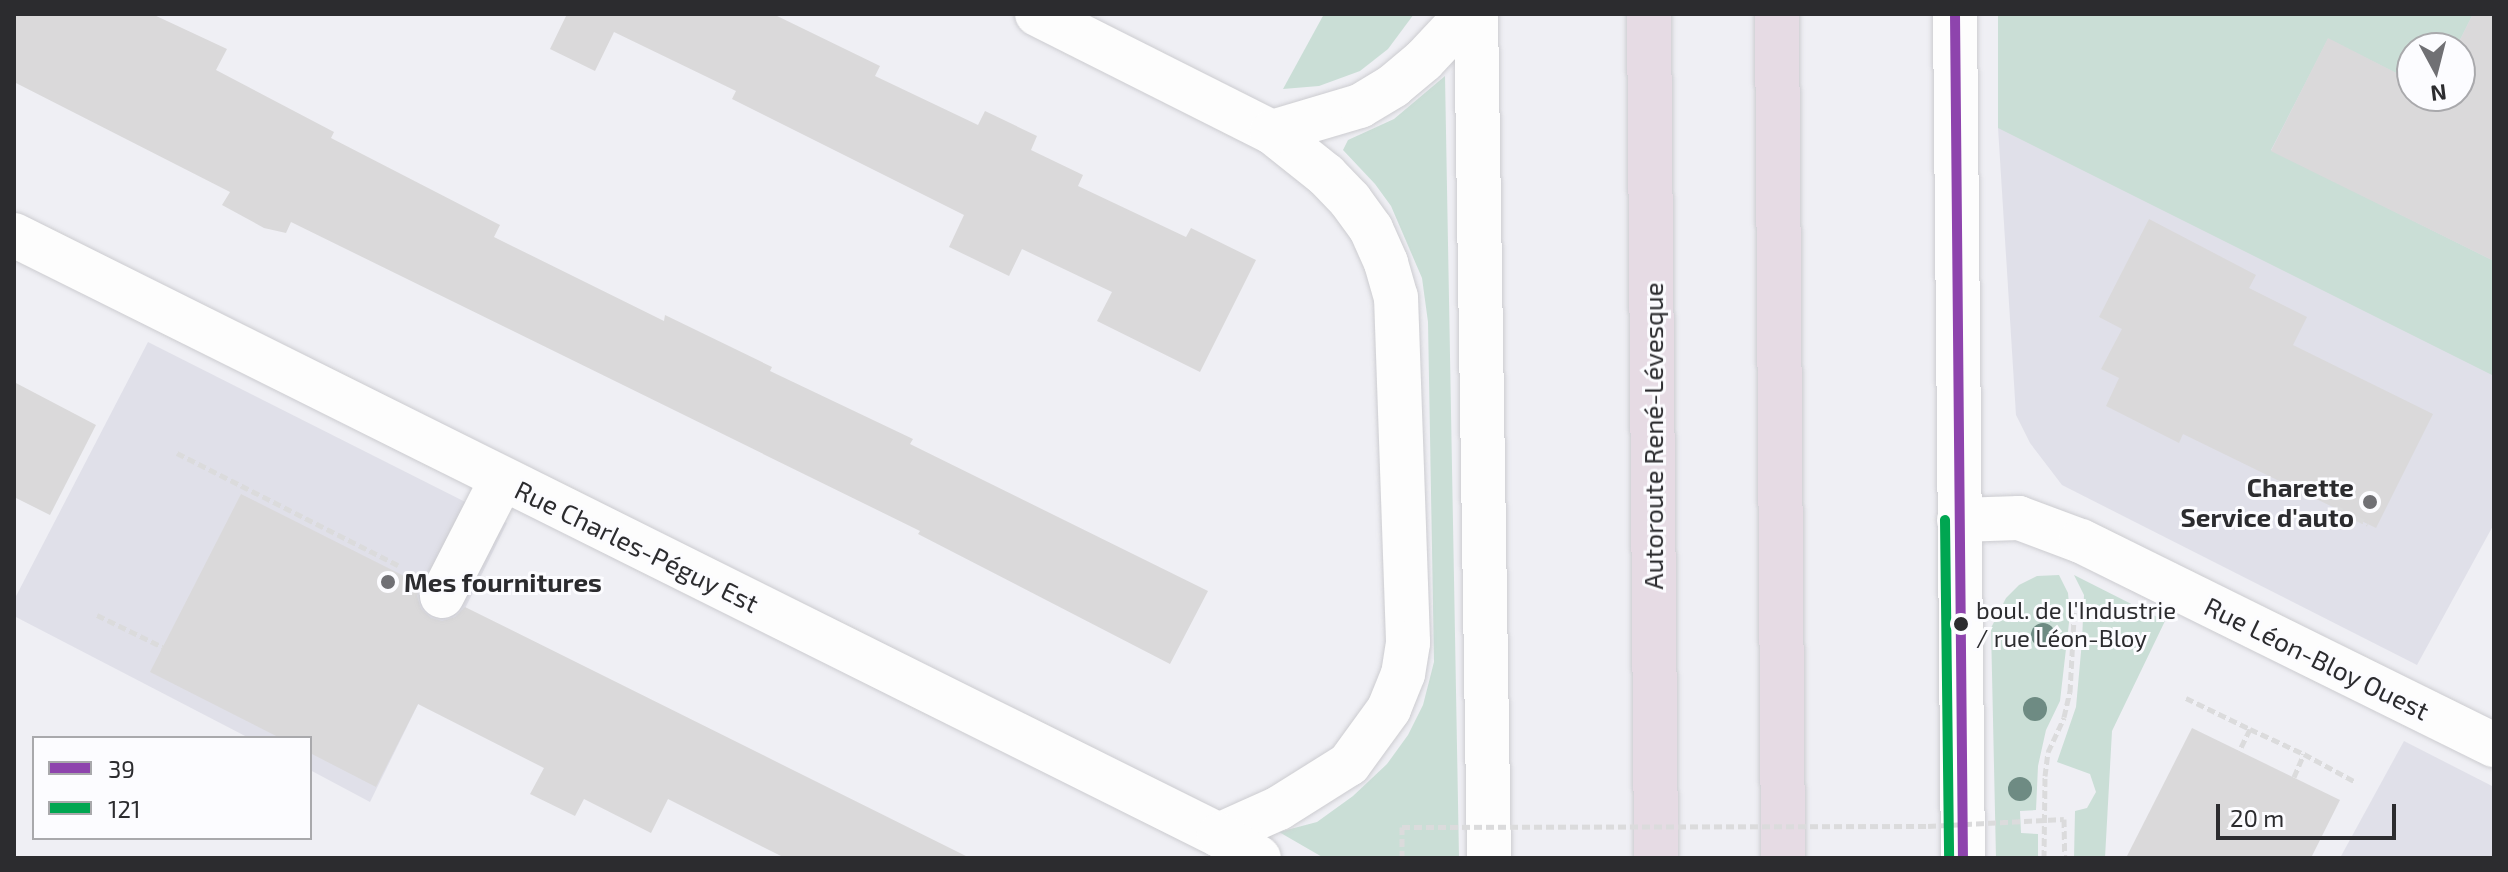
<!DOCTYPE html>
<meta charset="utf-8">
<style>
body{margin:0}
#map{position:relative;width:2508px;height:872px;overflow:hidden;background:#efeff4;font-family:"Exo 2",sans-serif}
div>[style]{position:absolute}
.built>*{inset:0;background:#e0e0e9}
.green>*{inset:0;background:#caded6}
.building>*{inset:0;background:#dad9da}
.path>*{height:5px;margin-top:-2.5px;transform-origin:0;background:repeating-linear-gradient(90deg,#dbdbdc 0 8px,transparent 0 12px)}
.roads{filter:drop-shadow(0 0 2px #ccccd0) drop-shadow(0 0 2px #ccccd0)}
.minor>*{height:44px;margin:-22px;padding:0 22px;transform-origin:22px;border-radius:22px;background:#fdfdfd}
.highway>*{height:44px;margin:-22px;padding:0 22px;transform-origin:22px;border-radius:22px;background:#e6dbe4}
.path-bridge>*{height:5px;margin-top:-2.5px;transform-origin:0;background:repeating-linear-gradient(90deg,#dbdbdc 0 8px,transparent 0 12px)}
.bus-1>*{height:10px;margin:-5px;padding:0 5px;transform-origin:5px;border-radius:5px;background:#8e44ad}
.bus-2>*{height:10px;margin:-5px;padding:0 5px;transform-origin:5px;border-radius:5px;background:#00a651}
.trees>*{width:24px;height:24px;margin:-12px;border-radius:50%;background:#6e8b83}
.dots>*{width:22px;height:22px;translate:-50% -50%;box-sizing:border-box;border:4px solid #fcfcff;border-radius:50%}
span{translate:-50% -50%;white-space:nowrap;text-align:center;line-height:1.15;-webkit-text-stroke:6px #fcfcff;paint-order:stroke}
.bus-label{font-size:24px;color:#2c2c2f}
.left{translate:0 -50%;text-align:left}
.street-label{font-size:26px;color:#2c2c2f}
.poi-label{font-size:26px;color:#2c2c2f;font-weight:700}
.right{translate:-100% -50%;text-align:right}
.frame{position:absolute;inset:0;border:16px solid #2c2c2f;pointer-events:none}
.legend{position:absolute;left:32px;top:736px;width:280px;height:104px;box-sizing:border-box;background:#fcfcff;border:2px solid #a9a9ac;margin:0;padding:10px 14px;list-style:none;font-size:24px;color:#2c2c2f}
.legend li{display:flex;align-items:center;gap:16px;height:40px}
.legend b{width:40px;border:2px solid #a9a9ac}
.north{position:absolute;left:2396px;top:32px;width:80px;height:80px;box-sizing:border-box;background:#fcfcff;border:2px solid #a9a9ac;border-radius:50%;rotate:173deg;font-size:22px;font-weight:700;line-height:32px;text-align:center;color:#2c2c2f}
.north::after{content:'';display:block;margin:auto;width:28px;height:36px;background:#707074;clip-path:polygon(50% 0,100% 100%,50% 72%,0 100%)}
.scale{position:absolute;left:2216px;top:804px;width:180px;height:36px;box-sizing:border-box;border:4px solid #2c2c2f;border-top:0;padding-left:10px;font-size:24px;line-height:28px;white-space:nowrap;color:#2c2c2f;-webkit-text-stroke:6px #fcfcff;paint-order:stroke}
</style>
<div id="map">
<div class="built">
<div style="clip-path:polygon(evenodd,1998px 14px,2494px 14px,2494px 524px,2417px 665px,2062px 485px,2030px 443px,2016px 415px,1998px 128px,1998px 14px,2412px 48px,2460px 48px,2460px 96px,2412px 96px,2412px 48px)"></div>
<div style="clip-path:polygon(148px 342px,507px 523px,370px 802px,310px 770px,310px 738px,249px 738px,14px 616px,14px 600px)"></div>
<div style="clip-path:polygon(2404px 741px,2494px 787px,2494px 858px,2340px 858px)"></div>
</div>
<div class="green">
<div style="clip-path:polygon(1324px 14px,1414px 14px,1388px 49px,1360px 71px,1319px 86px,1283px 89px)"></div>
<div style="clip-path:polygon(1998px 14px,2473px 14px,2456px 48px,2412px 48px,2412px 81px,2328px 39px,2271px 150px,2494px 261px,2494px 376px,1998px 128px)"></div>
<div style="clip-path:polygon(1445px 76px,1459px 858px,1324px 858px,1279px 832px,1317px 822px,1353px 796px,1387px 764px,1408px 735px,1423px 705px,1434px 662px,1428px 322px,1422px 278px,1391px 206px,1375px 184px,1343px 150px,1348px 140px,1394px 119px)"></div>
<div style="clip-path:polygon(2059px 575px,2068px 593px,2070px 614px,2060px 701px,2046px 730px,2038px 766px,2036px 810px,2020px 811px,2021px 833px,2038px 834px,2038px 858px,1996px 858px,1991px 628px,2006px 598px,2019px 585px,2037px 576px)"></div>
<div style="clip-path:polygon(2074px 575px,2165px 621px,2112px 731px,2105px 858px,2074px 858px,2075px 811px,2087px 808px,2096px 792px,2090px 774px,2057px 762px,2076px 707px,2082px 641px,2084px 595px)"></div>
</div>
<div class="building">
<div style="clip-path:polygon(14px 14px,152px 14px,227px 49px,216px 70px,334px 132px,331px 138px,500px 225px,494px 237px,664px 321px,665px 315px,772px 367px,770px 371px,913px 439px,910px 444px,1208px 591px,1170px 664px,918px 534px,920px 531px,291px 222px,286px 233px,264px 228px,222px 205px,230px 192px,14px 82px)"></div>
<div style="clip-path:polygon(567px 14px,773px 14px,880px 66px,875px 76px,978px 125px,985px 111px,1037px 136px,1031px 150px,1083px 175px,1078px 186px,1186px 237px,1191px 228px,1256px 260px,1200px 372px,1097px 321px,1112px 292px,1022px 249px,1009px 276px,949px 247px,964px 215px,732px 99px,736px 91px,614px 32px,595px 71px,550px 49px)"></div>
<div style="clip-path:polygon(2473px 14px,2494px 14px,2494px 261px,2271px 151px,2328px 38px,2412px 81px,2412px 96px,2460px 96px,2460px 48px,2456px 48px)"></div>
<div style="clip-path:polygon(2149px 219px,2256px 275px,2249px 288px,2307px 317px,2293px 345px,2433px 414px,2376px 528px,2183px 434px,2179px 443px,2106px 406px,2119px 378px,2101px 369px,2122px 329px,2099px 317px)"></div>
<div style="clip-path:polygon(14px 382px,96px 425px,50px 515px,14px 497px)"></div>
<div style="clip-path:polygon(241px 494px,420px 584px,417px 596px,421px 609px,431px 618px,442px 621px,455px 617px,465px 607px,970px 858px,785px 858px,668px 799px,651px 833px,584px 799px,575px 816px,530px 794px,544px 768px,418px 704px,376px 787px,310px 753px,310px 738px,280px 738px,150px 672px)"></div>
<div style="clip-path:polygon(2192px 728px,2340px 800px,2311px 858px,2126px 858px)"></div>
</div>
<div class="path">
<div style="left:177px;top:453px;width:248px;rotate:26.9deg"></div>
<div style="left:2335px;top:507px;width:37px;rotate:27deg"></div>
<div style="left:97px;top:615px;width:73px;rotate:25.9deg"></div>
<div style="left:2186px;top:698px;width:71px;rotate:25.8deg"></div>
<div style="left:2250px;top:729px;width:25px;rotate:116deg"></div>
<div style="left:2250px;top:729px;width:60px;rotate:24.8deg"></div>
<div style="left:2294px;top:777px;width:25px;rotate:-67deg"></div>
<div style="left:2304px;top:754px;width:57px;rotate:28.4deg"></div>
<div style="left:2064px;top:819px;width:39px;rotate:89deg"></div>
<div style="left:1402px;top:858px;width:31px;rotate:-90deg"></div>
<div style="left:2044px;top:858px;width:82px;rotate:-89.3deg"></div>
<div style="left:2045px;top:776px;width:24px;rotate:-83deg"></div>
<div style="left:2048px;top:752px;width:38px;rotate:-65deg"></div>
<div style="left:2064px;top:717px;width:26px;rotate:-77deg"></div>
<div style="left:2070px;top:692px;width:92px;rotate:-86.9deg"></div>
</div>
<div class="roads">
<div class="minor">
<div style="left:1037px;top:14px;width:263px;rotate:26.7deg"></div>
<div style="left:1272px;top:132px;width:69px;rotate:38.5deg"></div>
<div style="left:1326px;top:175px;width:35px;rotate:46deg"></div>
<div style="left:1350px;top:200px;width:36px;rotate:54deg"></div>
<div style="left:1371px;top:229px;width:37px;rotate:66deg"></div>
<div style="left:1386px;top:263px;width:35px;rotate:74deg"></div>
<div style="left:1396px;top:297px;width:346px;rotate:88deg"></div>
<div style="left:1408px;top:643px;width:31px;rotate:99deg"></div>
<div style="left:1403px;top:674px;width:38px;rotate:112deg"></div>
<div style="left:1389px;top:709px;width:68px;rotate:126deg"></div>
<div style="left:1349px;top:764px;width:83px;rotate:147.8deg"></div>
<div style="left:1279px;top:808px;width:66px;rotate:155.8deg"></div>
<div style="left:1476px;top:14px;width:844px;rotate:89.12deg"></div>
<div style="left:1955px;top:14px;width:844px;rotate:89.46deg"></div>
<div style="left:1272px;top:132px;width:92px;rotate:-16.5deg"></div>
<div style="left:1360px;top:106px;width:39px;rotate:-31deg"></div>
<div style="left:1393px;top:86px;width:40px;rotate:-40deg"></div>
<div style="left:1424px;top:60px;width:63px;rotate:-46.9deg"></div>
<div style="left:14px;top:235px;width:1346px;rotate:26.47deg"></div>
<div style="left:1219px;top:835px;width:46px;rotate:29.9deg"></div>
<div style="left:1959px;top:520px;width:60px;rotate:-1.9deg"></div>
<div style="left:2019px;top:518px;width:66px;rotate:20.4deg"></div>
<div style="left:2081px;top:541px;width:461px;rotate:26.3deg"></div>
<div style="left:442px;top:596px;width:131px;rotate:-62.9deg"></div>
</div>
<div class="highway">
<div style="left:1649px;top:14px;width:844px;rotate:89.52deg"></div>
<div style="left:1777px;top:14px;width:844px;rotate:89.59deg"></div>
</div>
</div>
<div class="path-bridge">
<div style="left:1402px;top:827px;width:526px;rotate:-0.11deg"></div>
<div style="left:1928px;top:826px;width:136px;rotate:-2.9deg"></div>
</div>
<div class="bus-1">
<div style="left:1955px;top:14px;width:844px;rotate:89.46deg"></div>
</div>
<div class="bus-2">
<div style="left:1945px;top:520px;width:338px;rotate:89.3deg"></div>
</div>
<div class="trees">
<div style="left:2043px;top:635px"></div>
<div style="left:2035px;top:709px"></div>
<div style="left:2020px;top:789px"></div>
</div>
<div class="dots">
<div style="left:2370px;top:502px;background:#707074"></div>
<div style="left:388px;top:582px;background:#707074"></div>
<div style="left:1961px;top:624px;background:#2c2c2f"></div>
</div>
<div class="bus-label">
<span class="left" style="left:1976px;top:624px">boul. de l'Industrie<br>/ rue Léon-Bloy</span>
</div>
<div class="street-label">
<span style="left:1653px;top:436px;rotate:-90deg">Autoroute René-Lévesque</span>
<span style="left:637px;top:546px;rotate:26deg">Rue Charles-Péguy Est</span>
<span style="left:2317px;top:658px;rotate:26deg">Rue Léon-Bloy Ouest</span>
</div>
<div class="poi-label">
<span class="right" style="left:2354px;top:502px">Charette<br>Service d'auto</span>
<span class="left" style="left:404px;top:582px">Mes fournitures</span>
</div>
<div class="frame"></div>
<ul class="legend">
<li><b style="height:10px;background:#8e44ad"></b>39</li>
<li><b style="height:10px;background:#00a651"></b>121</li>
</ul>
<div class="north">N</div>
<div class="scale">20 m</div>
</div>
